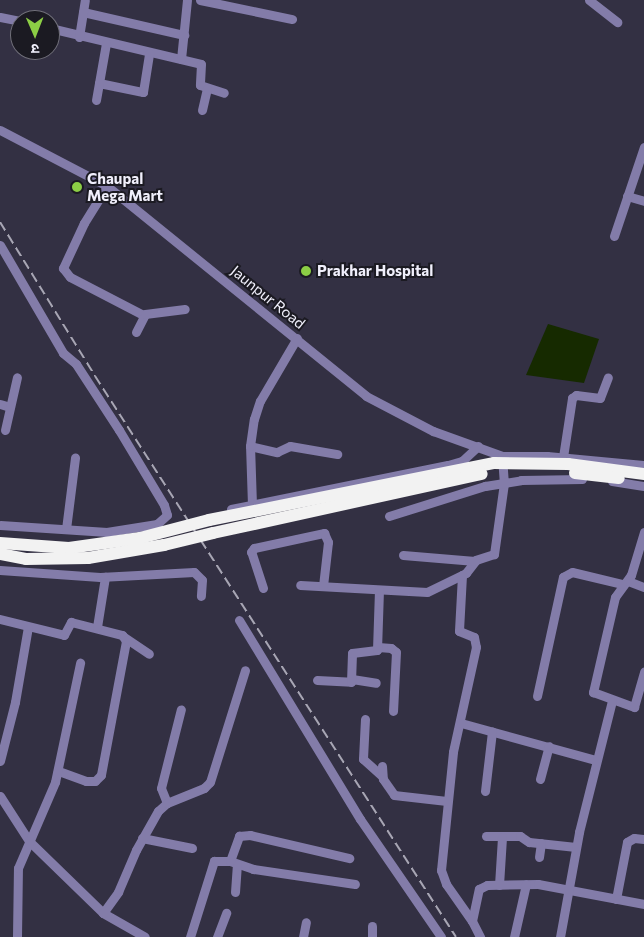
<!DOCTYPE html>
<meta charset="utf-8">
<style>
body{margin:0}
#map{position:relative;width:644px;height:937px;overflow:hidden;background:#333043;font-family:Commissioner,"Noto Sans Devanagari",sans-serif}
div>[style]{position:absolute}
.water>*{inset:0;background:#162a00}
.minor>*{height:9px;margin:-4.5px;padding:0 4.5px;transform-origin:4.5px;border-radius:4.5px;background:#837ca9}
.highway>*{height:12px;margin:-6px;padding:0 6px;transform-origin:6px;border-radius:6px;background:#f2f2f2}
.rail>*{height:2px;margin-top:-1px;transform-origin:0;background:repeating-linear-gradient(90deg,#a8a6b4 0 10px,transparent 0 15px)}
.highway-bridge>*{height:12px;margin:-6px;padding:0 6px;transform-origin:6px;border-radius:6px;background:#f2f2f2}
.dots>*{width:14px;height:14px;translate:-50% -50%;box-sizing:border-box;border:2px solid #1b1a22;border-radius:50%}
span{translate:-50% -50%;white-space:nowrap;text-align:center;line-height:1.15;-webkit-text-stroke:4px #1b1a22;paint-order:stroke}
.poi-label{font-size:15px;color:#f0effb;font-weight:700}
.left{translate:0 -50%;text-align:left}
.street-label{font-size:15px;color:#f0effb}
.north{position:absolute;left:10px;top:10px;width:50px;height:50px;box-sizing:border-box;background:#1b1a22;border:1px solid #706f79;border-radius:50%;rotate:179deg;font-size:14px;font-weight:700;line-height:20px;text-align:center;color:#f0effb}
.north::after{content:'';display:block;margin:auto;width:18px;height:22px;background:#8cce45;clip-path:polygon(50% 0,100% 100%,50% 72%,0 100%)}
</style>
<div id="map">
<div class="water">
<div style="clip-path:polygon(548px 324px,599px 339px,584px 383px,526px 375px)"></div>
</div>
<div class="minor">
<div style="left:200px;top:0;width:94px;rotate:11.7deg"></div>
<div style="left:589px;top:0;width:36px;rotate:38deg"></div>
<div style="left:83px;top:12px;width:104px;rotate:12.8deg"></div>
<div style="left:0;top:17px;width:20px;rotate:11deg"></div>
<div style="left:50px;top:28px;width:155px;rotate:13.4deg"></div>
<div style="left:201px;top:64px;width:21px;rotate:93deg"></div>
<div style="left:200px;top:85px;width:25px;rotate:18deg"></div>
<div style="left:79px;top:37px;width:37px;rotate:-81deg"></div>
<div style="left:181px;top:59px;width:59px;rotate:-84.2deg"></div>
<div style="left:99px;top:83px;width:45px;rotate:11.6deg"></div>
<div style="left:143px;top:92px;width:39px;rotate:-81deg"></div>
<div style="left:96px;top:100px;width:58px;rotate:-80deg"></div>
<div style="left:202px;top:110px;width:22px;rotate:-77deg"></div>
<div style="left:0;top:130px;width:121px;rotate:27.6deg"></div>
<div style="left:107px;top:186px;width:333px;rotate:39deg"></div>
<div style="left:366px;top:396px;width:76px;rotate:27.6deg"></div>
<div style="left:433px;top:431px;width:73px;rotate:19.9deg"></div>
<div style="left:502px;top:456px;width:27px;rotate:86deg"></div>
<div style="left:504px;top:483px;width:72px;rotate:98deg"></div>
<div style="left:494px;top:554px;width:19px;rotate:162deg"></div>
<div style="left:476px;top:560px;width:16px;rotate:128deg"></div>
<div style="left:466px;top:573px;width:43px;rotate:154deg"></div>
<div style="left:427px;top:592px;width:127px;rotate:-176.8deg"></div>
<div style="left:107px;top:186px;width:44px;rotate:121.9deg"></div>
<div style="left:84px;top:223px;width:50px;rotate:115deg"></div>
<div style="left:63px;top:268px;width:11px;rotate:52deg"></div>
<div style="left:70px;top:277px;width:82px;rotate:27.5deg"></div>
<div style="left:627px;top:196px;width:18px;rotate:16deg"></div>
<div style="left:614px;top:236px;width:94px;rotate:-71.4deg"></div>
<div style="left:0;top:245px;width:125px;rotate:59.7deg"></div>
<div style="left:63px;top:353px;width:17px;rotate:40deg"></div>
<div style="left:76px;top:364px;width:79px;rotate:56.9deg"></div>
<div style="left:119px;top:430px;width:87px;rotate:59deg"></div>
<div style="left:164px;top:505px;width:10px;rotate:73deg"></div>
<div style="left:167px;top:515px;width:13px;rotate:138deg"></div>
<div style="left:157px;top:524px;width:51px;rotate:170.9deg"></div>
<div style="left:107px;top:532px;width:107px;rotate:-176.3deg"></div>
<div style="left:136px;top:332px;width:20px;rotate:-63deg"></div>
<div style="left:145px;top:314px;width:40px;rotate:-7.1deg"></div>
<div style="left:0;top:404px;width:10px;rotate:17deg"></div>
<div style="left:5px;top:430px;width:54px;rotate:-77.2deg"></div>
<div style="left:250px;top:446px;width:28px;rotate:13deg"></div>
<div style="left:277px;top:452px;width:14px;rotate:-25deg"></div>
<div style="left:290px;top:446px;width:48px;rotate:9.7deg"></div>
<div style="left:502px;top:456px;width:45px"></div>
<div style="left:547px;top:456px;width:97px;rotate:5.3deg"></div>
<div style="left:563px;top:457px;width:60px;rotate:-81.3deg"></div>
<div style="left:572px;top:398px;width:5px;rotate:-37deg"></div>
<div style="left:576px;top:395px;width:24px;rotate:7deg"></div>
<div style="left:600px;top:398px;width:22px;rotate:-69deg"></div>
<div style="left:612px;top:481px;width:32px;rotate:9deg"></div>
<div style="left:252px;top:505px;width:59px;rotate:-91.9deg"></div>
<div style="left:250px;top:446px;width:27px;rotate:-82deg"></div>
<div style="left:254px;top:419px;width:19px;rotate:-72deg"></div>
<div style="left:260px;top:401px;width:73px;rotate:-59.6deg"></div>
<div style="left:231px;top:509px;width:221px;rotate:-11.5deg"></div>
<div style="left:448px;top:465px;width:15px;rotate:-16deg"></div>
<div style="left:462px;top:461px;width:22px;rotate:-43deg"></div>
<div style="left:389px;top:516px;width:101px;rotate:-17.4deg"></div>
<div style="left:485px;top:486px;width:36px;rotate:-9deg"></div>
<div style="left:521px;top:480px;width:61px;rotate:-0.9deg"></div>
<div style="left:66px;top:529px;width:72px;rotate:-82.8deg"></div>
<div style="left:644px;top:532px;width:45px;rotate:106.8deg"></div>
<div style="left:631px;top:575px;width:27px;rotate:126deg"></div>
<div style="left:615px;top:597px;width:98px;rotate:103deg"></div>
<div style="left:593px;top:692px;width:44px;rotate:20.1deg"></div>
<div style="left:634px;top:707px;width:37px;rotate:-74deg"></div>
<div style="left:403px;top:555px;width:72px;rotate:4.8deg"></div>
<div style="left:0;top:570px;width:100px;rotate:4deg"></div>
<div style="left:100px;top:577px;width:94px;rotate:-3deg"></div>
<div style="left:194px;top:572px;width:11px;rotate:45deg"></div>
<div style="left:202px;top:580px;width:16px;rotate:94deg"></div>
<div style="left:462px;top:575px;width:56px;rotate:93.1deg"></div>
<div style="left:459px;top:631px;width:16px;rotate:22deg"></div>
<div style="left:474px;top:637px;width:10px;rotate:79deg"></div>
<div style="left:476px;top:647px;width:107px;rotate:102.4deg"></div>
<div style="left:453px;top:752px;width:119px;rotate:95.8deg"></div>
<div style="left:441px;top:870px;width:15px;rotate:70deg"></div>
<div style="left:446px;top:884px;width:45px;rotate:54.9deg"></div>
<div style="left:472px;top:921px;width:18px;rotate:63deg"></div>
<div style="left:628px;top:581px;width:17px;rotate:21deg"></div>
<div style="left:263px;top:588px;width:38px;rotate:-108deg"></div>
<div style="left:251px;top:552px;width:5px;rotate:-53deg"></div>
<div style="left:254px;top:548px;width:72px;rotate:-12.1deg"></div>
<div style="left:324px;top:533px;width:10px;rotate:66deg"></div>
<div style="left:328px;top:542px;width:44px;rotate:96.5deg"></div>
<div style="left:0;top:619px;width:66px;rotate:14deg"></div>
<div style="left:64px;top:635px;width:15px;rotate:-62deg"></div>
<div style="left:71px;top:622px;width:53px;rotate:14.3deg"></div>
<div style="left:122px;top:635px;width:7px;rotate:56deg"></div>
<div style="left:126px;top:641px;width:136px;rotate:100.6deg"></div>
<div style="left:101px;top:775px;width:8px;rotate:135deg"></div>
<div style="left:95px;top:781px;width:9px;rotate:180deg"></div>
<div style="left:86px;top:781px;width:30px;rotate:-160deg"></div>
<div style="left:239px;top:620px;width:233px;rotate:58.7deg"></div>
<div style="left:360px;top:819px;width:143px;rotate:55.5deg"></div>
<div style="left:97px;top:627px;width:51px;rotate:-80.9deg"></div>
<div style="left:124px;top:637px;width:30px;rotate:34deg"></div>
<div style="left:378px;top:647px;width:13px;rotate:4deg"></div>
<div style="left:391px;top:648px;width:6px;rotate:39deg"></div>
<div style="left:396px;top:652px;width:59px;rotate:92.9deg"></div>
<div style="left:352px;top:679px;width:24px;rotate:9deg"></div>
<div style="left:317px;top:680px;width:34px;rotate:3deg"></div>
<div style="left:351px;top:682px;width:29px;rotate:-88deg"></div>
<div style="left:352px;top:653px;width:25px;rotate:-7deg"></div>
<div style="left:377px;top:650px;width:60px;rotate:-88.1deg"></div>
<div style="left:537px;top:696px;width:122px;rotate:-77.7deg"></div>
<div style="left:563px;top:577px;width:10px;rotate:-29deg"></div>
<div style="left:572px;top:572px;width:51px;rotate:13.5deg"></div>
<div style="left:365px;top:719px;width:40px;rotate:92.9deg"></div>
<div style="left:363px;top:759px;width:25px;rotate:42deg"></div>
<div style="left:461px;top:723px;width:139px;rotate:15.4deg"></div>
<div style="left:0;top:761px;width:61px;rotate:-75.7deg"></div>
<div style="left:15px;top:702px;width:76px;rotate:-80.2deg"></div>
<div style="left:382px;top:766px;width:13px;rotate:86deg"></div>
<div style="left:383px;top:779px;width:19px;rotate:55deg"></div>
<div style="left:394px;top:795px;width:53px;rotate:6.5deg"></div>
<div style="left:540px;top:779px;width:34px;rotate:-75deg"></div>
<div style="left:485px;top:791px;width:60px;rotate:-83.3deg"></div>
<div style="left:0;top:796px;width:54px;rotate:57.2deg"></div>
<div style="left:29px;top:841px;width:103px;rotate:44.2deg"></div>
<div style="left:103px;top:913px;width:48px;rotate:29.7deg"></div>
<div style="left:167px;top:803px;width:16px;rotate:-112deg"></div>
<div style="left:161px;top:788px;width:81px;rotate:-75.8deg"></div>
<div style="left:486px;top:836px;width:34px"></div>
<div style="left:520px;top:836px;width:11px;rotate:34deg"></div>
<div style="left:529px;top:842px;width:47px;rotate:6.1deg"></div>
<div style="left:142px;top:838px;width:51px;rotate:11.3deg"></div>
<div style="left:539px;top:857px;width:14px;rotate:-82deg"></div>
<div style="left:230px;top:861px;width:24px;rotate:19deg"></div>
<div style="left:253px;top:869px;width:103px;rotate:8.4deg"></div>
<div style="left:499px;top:885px;width:48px;rotate:-86.4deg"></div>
<div style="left:235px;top:892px;width:28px;rotate:-86deg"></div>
<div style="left:616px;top:899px;width:58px;rotate:-79.1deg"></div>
<div style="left:627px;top:842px;width:8px;rotate:-30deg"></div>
<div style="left:634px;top:838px;width:10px;rotate:6deg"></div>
<div style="left:103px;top:913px;width:26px;rotate:-54deg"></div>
<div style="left:118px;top:892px;width:46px;rotate:-66.8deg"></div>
<div style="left:136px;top:850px;width:45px;rotate:-60.6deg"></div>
<div style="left:158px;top:811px;width:12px;rotate:-42deg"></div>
<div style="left:167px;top:803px;width:40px;rotate:-22deg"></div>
<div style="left:204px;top:788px;width:8px;rotate:-45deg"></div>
<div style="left:210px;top:782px;width:117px;rotate:-72.6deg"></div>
<div style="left:472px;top:921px;width:33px;rotate:-78deg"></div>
<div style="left:479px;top:889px;width:9px;rotate:-27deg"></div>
<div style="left:487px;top:885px;width:51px;rotate:-1.1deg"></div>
<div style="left:538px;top:884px;width:108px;rotate:10.7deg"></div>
<div style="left:17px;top:937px;width:69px;rotate:-89.2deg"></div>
<div style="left:18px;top:868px;width:94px;rotate:-66.7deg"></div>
<div style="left:55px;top:782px;width:122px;rotate:-78.1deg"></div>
<div style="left:190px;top:937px;width:80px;rotate:-72.5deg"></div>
<div style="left:214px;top:861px;width:16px"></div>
<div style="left:230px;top:861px;width:27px;rotate:-70deg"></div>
<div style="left:239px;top:836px;width:11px;rotate:-5deg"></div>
<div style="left:250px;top:835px;width:102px;rotate:13.1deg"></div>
<div style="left:217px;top:937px;width:26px;rotate:-69deg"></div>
<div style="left:303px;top:937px;width:15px;rotate:-79deg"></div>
<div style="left:372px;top:937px;width:11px;rotate:-90deg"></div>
<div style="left:514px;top:937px;width:54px;rotate:-77.2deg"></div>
<div style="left:560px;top:937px;width:107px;rotate:-79.7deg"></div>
<div style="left:579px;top:832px;width:135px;rotate:-75.9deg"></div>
</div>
<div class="highway">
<div style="left:209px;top:520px;width:291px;rotate:-11.3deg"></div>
<div style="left:213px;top:533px;width:275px;rotate:-12.4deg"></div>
<div style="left:0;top:543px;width:69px;rotate:4.1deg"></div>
<div style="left:69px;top:548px;width:72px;rotate:-8deg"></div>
<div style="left:0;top:554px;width:26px;rotate:11deg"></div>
<div style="left:26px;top:559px;width:62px;rotate:-0.9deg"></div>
<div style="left:88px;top:558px;width:77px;rotate:-9.7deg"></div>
</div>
<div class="rail">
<div style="left:0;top:222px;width:181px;rotate:58.3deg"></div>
<div style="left:95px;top:376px;width:667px;rotate:57.24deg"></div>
</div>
<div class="highway-bridge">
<div style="left:494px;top:463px;width:74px;rotate:0.8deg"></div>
<div style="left:568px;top:464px;width:77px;rotate:7.5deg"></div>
<div style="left:575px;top:473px;width:44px;rotate:6.5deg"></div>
<div style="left:140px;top:538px;width:71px;rotate:-14.6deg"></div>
<div style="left:164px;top:545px;width:50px;rotate:-13.8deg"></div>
</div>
<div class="dots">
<div style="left:77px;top:187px;background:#8cce45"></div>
<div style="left:306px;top:271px;background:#8cce45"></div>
</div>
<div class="poi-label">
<span class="left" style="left:87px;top:187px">Chaupal<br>Mega Mart</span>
<span class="left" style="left:317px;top:271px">Prakhar Hospital</span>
</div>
<div class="street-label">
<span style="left:268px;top:297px;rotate:39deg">Jaunpur Road</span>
</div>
<div class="north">उ</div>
</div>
